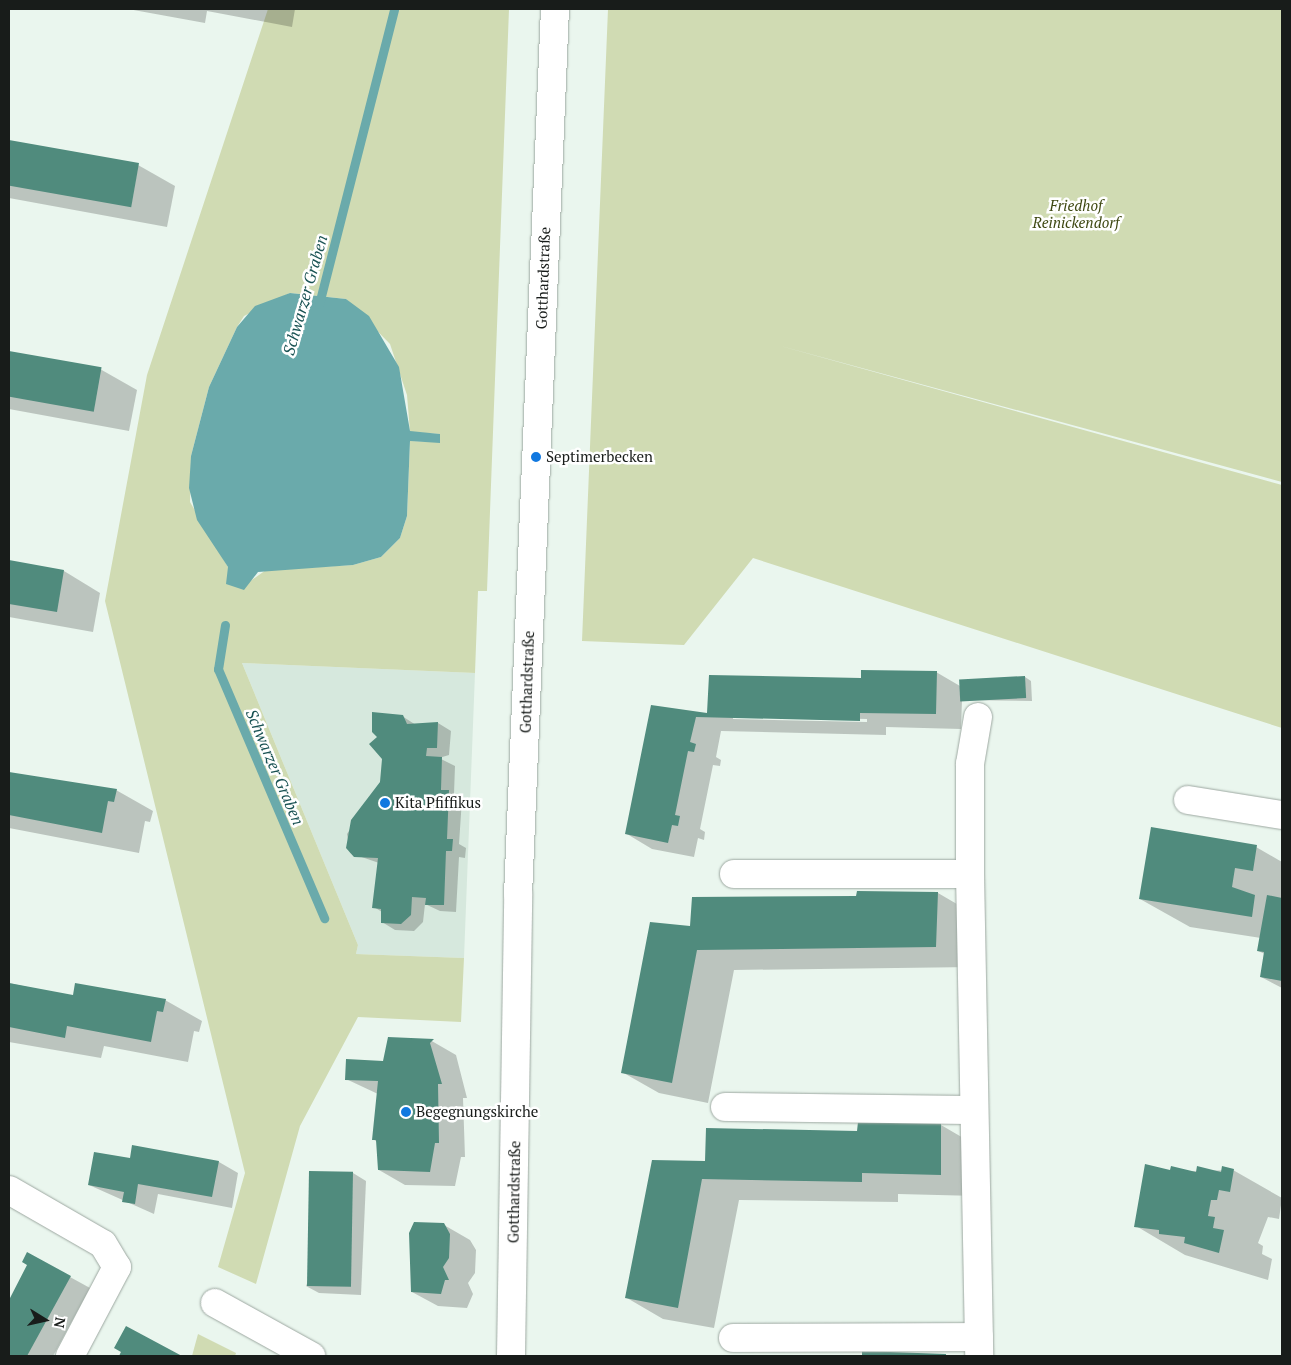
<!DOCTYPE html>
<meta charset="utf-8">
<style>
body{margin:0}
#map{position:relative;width:1291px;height:1365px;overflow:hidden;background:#eaf6ee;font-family:"PT Serif",serif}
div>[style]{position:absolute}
.built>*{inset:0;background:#d6e8dd}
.green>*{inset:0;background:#d0dbb3}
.water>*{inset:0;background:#6aaaab}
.shadow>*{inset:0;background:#0003}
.stream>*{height:9px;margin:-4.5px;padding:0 4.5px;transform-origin:4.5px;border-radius:4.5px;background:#6aaaab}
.building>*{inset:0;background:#508b7d;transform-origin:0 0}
.roads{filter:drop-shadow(0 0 1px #9da8a1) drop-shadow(0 0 1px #9da8a1)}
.minor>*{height:28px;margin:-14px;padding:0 14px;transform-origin:14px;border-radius:14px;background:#fff}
.major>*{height:28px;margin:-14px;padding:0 14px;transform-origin:14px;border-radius:14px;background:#fff}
.dots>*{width:14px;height:14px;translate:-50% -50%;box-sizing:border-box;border:2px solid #fff;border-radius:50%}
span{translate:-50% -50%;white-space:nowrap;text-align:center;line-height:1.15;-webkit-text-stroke:5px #fff;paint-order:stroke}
.park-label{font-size:15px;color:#3e4812;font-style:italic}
.street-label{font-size:15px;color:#181c1a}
.poi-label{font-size:15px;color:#181c1a}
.left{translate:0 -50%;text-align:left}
.water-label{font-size:16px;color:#195253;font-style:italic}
.frame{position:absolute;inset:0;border:10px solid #181c1a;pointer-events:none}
.north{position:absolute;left:20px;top:1295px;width:50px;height:50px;-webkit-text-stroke:4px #fff;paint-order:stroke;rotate:100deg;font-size:14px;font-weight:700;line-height:20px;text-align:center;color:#181c1a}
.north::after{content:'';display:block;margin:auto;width:18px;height:22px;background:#181c1a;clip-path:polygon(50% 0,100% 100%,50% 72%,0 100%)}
</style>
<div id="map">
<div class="built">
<div style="clip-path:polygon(242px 663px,475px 673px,464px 958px,356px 954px,358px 945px)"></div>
</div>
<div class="green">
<div style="clip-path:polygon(evenodd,268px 9px,509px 9px,487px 591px,478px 591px,475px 673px,242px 663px,358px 945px,356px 954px,464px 958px,461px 1022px,358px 1017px,300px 1126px,256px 1284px,218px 1267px,245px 1173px,105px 601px,147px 375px,268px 9px,290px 293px,346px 299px,390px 344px,407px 395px,410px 432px,440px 434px,440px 442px,410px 441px,407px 516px,400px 538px,381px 557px,353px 565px,266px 570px,246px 584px,228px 579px,228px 567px,190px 502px,191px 456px,209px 387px,237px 327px,244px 316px,290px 293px)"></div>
<div style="clip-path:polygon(608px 9px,1282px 9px,1282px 482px,777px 345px,1282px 485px,1282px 728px,753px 558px,684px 645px,582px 641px)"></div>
<div style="clip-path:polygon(198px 1334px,236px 1353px,235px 1356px,192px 1356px)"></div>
</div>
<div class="water">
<div style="clip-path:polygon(290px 293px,346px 299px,369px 316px,399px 367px,410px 431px,440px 434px,440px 443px,410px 441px,407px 516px,400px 538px,381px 557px,353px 565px,258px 572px,244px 590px,226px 584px,228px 567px,197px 520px,189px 488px,191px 456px,209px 387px,237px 327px,255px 306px)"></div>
</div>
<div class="shadow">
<div style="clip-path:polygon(128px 9px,295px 9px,292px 27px,207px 11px,205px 23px)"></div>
<div style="clip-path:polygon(9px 141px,138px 165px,175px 186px,167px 227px,9px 198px)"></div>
<div style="clip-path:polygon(9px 352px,100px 369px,137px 390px,129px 431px,9px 409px)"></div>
<div style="clip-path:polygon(9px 562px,64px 571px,100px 593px,93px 632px,9px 617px)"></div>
<div style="clip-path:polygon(evenodd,936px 672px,960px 686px,1025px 677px,1031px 681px,1032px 701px,962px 700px,961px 729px,886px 727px,886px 735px,721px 731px,716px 757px,721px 760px,720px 766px,713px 765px,700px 829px,705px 832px,704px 840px,698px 838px,694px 857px,652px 849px,627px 834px,652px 706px,708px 714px,863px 679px,936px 672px,733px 716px,867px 719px,867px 722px,733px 719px,733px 716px)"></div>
<div style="clip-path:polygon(402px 716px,416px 725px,438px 723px,451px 731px,449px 755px,439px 758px,455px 766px,454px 794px,462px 799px,459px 844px,466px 848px,465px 858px,459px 857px,456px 912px,440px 911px,425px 904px,423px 922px,414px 931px,395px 930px,382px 922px,382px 912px,374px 907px,379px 863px,350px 853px,347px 834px,381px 782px)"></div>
<div style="clip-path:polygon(9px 773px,116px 790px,153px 811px,150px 822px,145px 821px,139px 853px,9px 828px)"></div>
<div style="clip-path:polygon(1256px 847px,1282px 862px,1282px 988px,1261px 977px,1265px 954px,1258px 951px,1261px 938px,1190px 927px,1140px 899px)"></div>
<div style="clip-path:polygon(938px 893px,974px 914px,973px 967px,734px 970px,708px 1103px,659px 1093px,622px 1072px,691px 927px,857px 897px)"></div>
<div style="clip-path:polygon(9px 983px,74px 997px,165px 1000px,202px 1021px,199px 1032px,194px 1031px,188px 1062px,104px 1046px,101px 1058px,9px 1042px)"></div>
<div style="clip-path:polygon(430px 1040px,456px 1055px,467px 1098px,463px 1098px,465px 1157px,461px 1157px,455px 1186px,405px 1185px,379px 1170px,377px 1142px,373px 1139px,378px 1094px,346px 1079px)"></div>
<div style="clip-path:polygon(941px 1125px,977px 1146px,977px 1196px,898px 1194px,898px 1202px,739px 1200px,714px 1328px,663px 1319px,627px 1298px,706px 1162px,859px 1132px)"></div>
<div style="clip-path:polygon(131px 1160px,219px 1162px,238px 1173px,232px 1208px,158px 1194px,154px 1214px,89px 1185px)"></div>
<div style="clip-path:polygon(1233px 1170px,1282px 1198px,1279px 1219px,1268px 1217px,1258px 1243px,1263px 1246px,1262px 1254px,1272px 1259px,1268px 1280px,1185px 1255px,1136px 1226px,1171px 1172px)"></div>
<div style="clip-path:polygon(353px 1173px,366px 1181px,361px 1295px,319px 1293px,306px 1286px)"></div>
<div style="clip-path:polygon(444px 1225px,470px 1240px,476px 1250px,475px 1273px,468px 1283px,473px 1294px,467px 1308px,438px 1306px,412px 1292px)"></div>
<div style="clip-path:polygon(29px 1265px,70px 1277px,90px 1288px,53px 1356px,9px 1356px,9px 1302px)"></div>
<div style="clip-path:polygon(126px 1328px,179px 1356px,120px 1356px)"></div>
<div style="clip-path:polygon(864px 1353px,945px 1355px,948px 1356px,863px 1356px)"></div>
</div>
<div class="stream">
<div style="left:319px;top:304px;width:304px;rotate:-75.7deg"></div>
<div style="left:225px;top:625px;width:45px;rotate:99deg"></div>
<div style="left:218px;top:669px;width:271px;rotate:66.9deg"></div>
</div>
<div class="building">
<div style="left:9px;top:140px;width:132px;height:45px;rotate:10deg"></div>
<div style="left:9px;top:351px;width:94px;height:45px;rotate:10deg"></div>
<div style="clip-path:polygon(9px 560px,64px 570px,57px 612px,9px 604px)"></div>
<div style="clip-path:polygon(861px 670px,937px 671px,936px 714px,860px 713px,860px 721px,696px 717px,690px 742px,696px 744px,694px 752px,688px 751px,675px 815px,680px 816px,678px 826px,672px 825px,668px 843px,625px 834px,651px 705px,707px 713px,709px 675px,861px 678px)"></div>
<div style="left:1025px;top:676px;width:22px;height:66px;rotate:87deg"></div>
<div style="clip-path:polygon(372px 712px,403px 715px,407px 724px,438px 722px,437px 748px,427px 748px,426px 756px,442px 757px,441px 790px,449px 790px,447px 839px,453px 839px,452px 851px,446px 851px,444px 905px,425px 905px,426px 898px,412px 897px,411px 915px,401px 924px,381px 923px,381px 909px,372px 908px,378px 858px,354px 857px,346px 848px,351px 820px,380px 782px,382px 759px,369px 744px,377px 737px,372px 732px)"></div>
<div style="clip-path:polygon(9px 772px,117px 789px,114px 802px,108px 801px,102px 833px,9px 815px)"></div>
<div style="clip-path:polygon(1151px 827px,1257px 845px,1253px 871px,1235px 868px,1232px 887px,1255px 895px,1252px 917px,1139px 899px)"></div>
<div style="clip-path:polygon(857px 891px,938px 892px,936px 947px,697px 950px,672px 1083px,621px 1073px,650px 922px,690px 926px,692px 897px,856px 896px)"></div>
<div style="clip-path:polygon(1267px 895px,1282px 898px,1282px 981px,1260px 977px,1264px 952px,1257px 951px)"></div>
<div style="clip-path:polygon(9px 983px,73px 995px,75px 983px,166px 999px,163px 1012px,157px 1011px,151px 1042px,67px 1026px,65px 1038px,9px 1027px)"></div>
<div style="clip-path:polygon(388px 1037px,434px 1039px,430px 1043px,442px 1084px,438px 1084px,439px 1143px,435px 1143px,430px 1172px,378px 1170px,376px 1140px,372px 1140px,378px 1081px,345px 1080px,346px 1059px,383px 1061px)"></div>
<div style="clip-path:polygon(858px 1122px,941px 1123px,941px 1175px,862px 1173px,862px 1182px,702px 1179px,678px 1308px,625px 1298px,652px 1160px,705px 1161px,706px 1128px,857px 1131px)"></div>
<div style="clip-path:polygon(132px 1145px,219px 1161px,212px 1197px,138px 1184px,135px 1204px,122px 1202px,124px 1192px,88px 1185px,94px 1152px,130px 1158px)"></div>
<div style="clip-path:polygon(1145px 1164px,1170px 1170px,1171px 1166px,1196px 1172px,1197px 1166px,1221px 1172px,1222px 1166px,1234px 1169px,1230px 1192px,1219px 1190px,1217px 1200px,1211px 1200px,1208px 1216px,1215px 1217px,1213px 1228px,1224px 1230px,1219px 1253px,1184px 1243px,1185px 1237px,1159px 1234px,1159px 1230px,1134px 1227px)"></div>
<div style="left:309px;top:1171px;width:44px;height:115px;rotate:1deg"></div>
<div style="clip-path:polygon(414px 1222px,444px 1223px,450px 1234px,449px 1258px,443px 1267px,449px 1280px,445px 1280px,441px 1294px,411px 1292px,409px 1233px)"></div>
<div style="clip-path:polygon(27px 1252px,71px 1276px,27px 1356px,9px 1356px,9px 1300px,27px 1265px,22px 1262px)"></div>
<div style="clip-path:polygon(126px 1326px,182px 1356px,119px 1356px,121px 1352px,114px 1348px)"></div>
<div style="clip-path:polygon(862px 1351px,946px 1354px,946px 1356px,862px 1356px)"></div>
</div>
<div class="roads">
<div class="minor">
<div style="left:978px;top:717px;width:48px;rotate:99.7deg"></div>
<div style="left:970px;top:764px;width:110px;rotate:90deg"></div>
<div style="left:970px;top:874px;width:482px;rotate:88.9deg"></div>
<div style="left:1188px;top:800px;width:95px;rotate:9.1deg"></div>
<div style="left:734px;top:874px;width:236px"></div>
<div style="left:725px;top:1107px;width:249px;rotate:0.7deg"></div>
<div style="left:9px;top:1190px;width:108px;rotate:29.9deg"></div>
<div style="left:103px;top:1244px;width:27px;rotate:59deg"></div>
<div style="left:117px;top:1267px;width:101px;rotate:117.8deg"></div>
<div style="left:215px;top:1303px;width:110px;rotate:28.9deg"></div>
<div style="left:733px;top:1338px;width:246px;rotate:-0.2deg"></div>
</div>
<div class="major">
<div style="left:511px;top:1356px;width:461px;rotate:-89.1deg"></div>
<div style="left:518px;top:895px;width:887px;rotate:-87.61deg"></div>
</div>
</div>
<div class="dots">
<div style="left:536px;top:457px;background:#1078e0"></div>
<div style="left:385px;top:803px;background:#1078e0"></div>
<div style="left:406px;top:1112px;background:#1078e0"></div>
</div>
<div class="park-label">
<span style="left:1076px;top:214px">Friedhof<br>Reinickendorf</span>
</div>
<div class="street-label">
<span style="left:543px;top:278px;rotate:-88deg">Gotthardstraße</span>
<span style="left:527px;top:682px;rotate:-88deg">Gotthardstraße</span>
<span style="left:514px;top:1192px;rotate:-89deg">Gotthardstraße</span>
</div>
<div class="poi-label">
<span class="left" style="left:546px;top:457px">Septimerbecken</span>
<span class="left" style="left:395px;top:803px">Kita Pfiffikus</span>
<span class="left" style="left:416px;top:1112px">Begegnungskirche</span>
</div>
<div class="water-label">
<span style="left:305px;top:295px;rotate:-74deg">Schwarzer Graben</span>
<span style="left:275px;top:767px;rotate:67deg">Schwarzer Graben</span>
</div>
<div class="frame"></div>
<div class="north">N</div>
</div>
